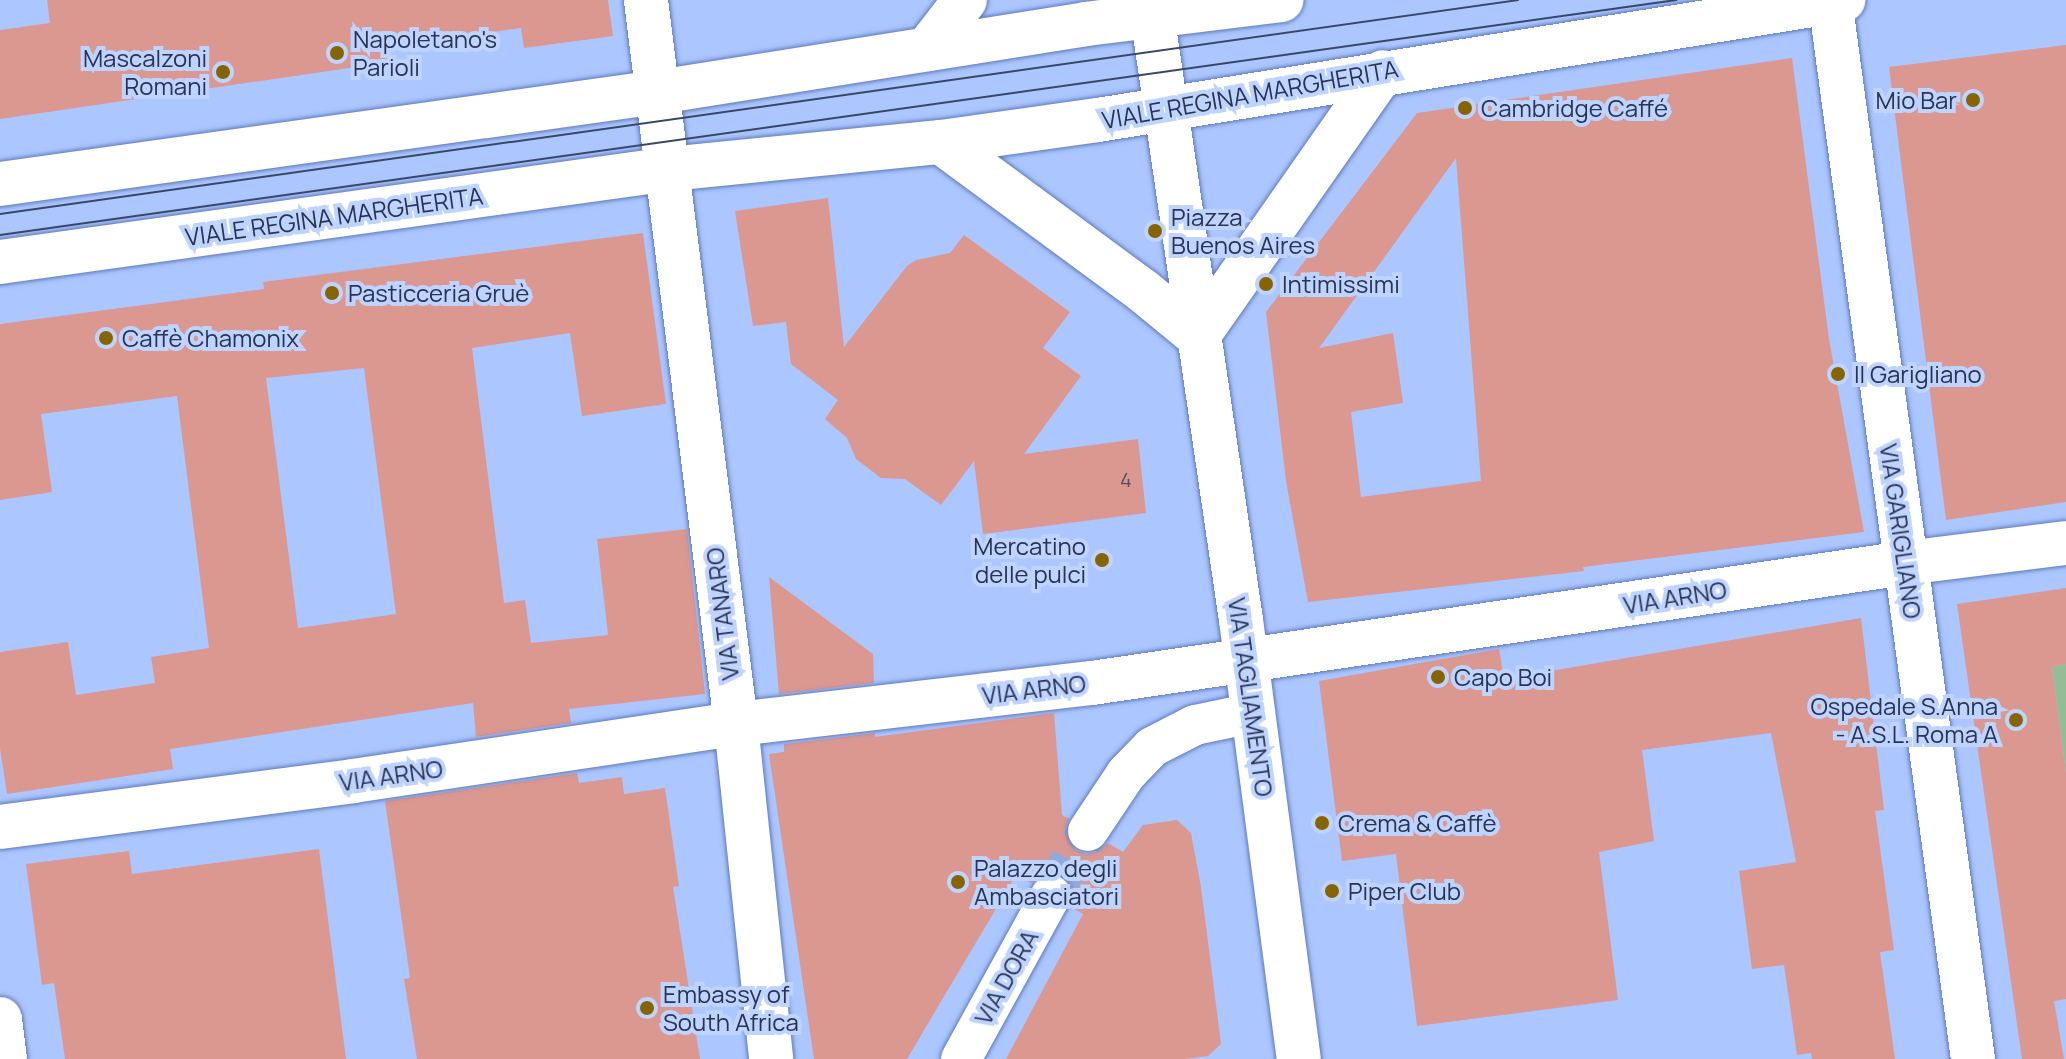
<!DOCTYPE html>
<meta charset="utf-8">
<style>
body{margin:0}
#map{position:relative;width:2066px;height:1059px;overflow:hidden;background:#acc6ff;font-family:Manrope,sans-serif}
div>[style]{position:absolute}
.green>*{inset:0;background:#93bd95}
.building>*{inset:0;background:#db9891}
.pedestrian-tunnel>*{height:40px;margin-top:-20px;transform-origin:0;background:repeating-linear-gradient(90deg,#92a9dc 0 40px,transparent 0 60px)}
.roads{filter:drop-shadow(0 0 2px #5e7abc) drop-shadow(0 0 2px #5e7abc)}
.pedestrian>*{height:40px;margin:-20px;padding:0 20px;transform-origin:20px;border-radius:20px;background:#fff}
.minor>*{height:44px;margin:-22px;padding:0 22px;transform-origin:22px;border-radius:22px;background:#fff}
.tertiary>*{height:44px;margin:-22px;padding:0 22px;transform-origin:22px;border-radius:22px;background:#fff}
.secondary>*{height:44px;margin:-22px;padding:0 22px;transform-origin:22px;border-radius:22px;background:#fff}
.tram>*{height:2px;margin:-1px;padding:0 1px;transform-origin:1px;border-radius:1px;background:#394767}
.dots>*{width:22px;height:22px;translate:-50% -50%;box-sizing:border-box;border:4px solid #bfd3ff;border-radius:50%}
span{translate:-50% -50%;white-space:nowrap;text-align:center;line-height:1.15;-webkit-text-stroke:8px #bfd3ff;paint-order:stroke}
.number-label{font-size:20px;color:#554d61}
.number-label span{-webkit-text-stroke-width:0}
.poi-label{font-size:24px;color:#283451}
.left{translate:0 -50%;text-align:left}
.right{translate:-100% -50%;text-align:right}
.street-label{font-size:24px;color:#283451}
</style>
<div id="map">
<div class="green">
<div style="clip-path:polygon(2066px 664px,2066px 773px,2052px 667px)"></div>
</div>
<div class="building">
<div style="clip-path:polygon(47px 0,608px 0,613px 36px,524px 48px,521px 28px,388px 47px,390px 62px,0 119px,0 30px,50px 23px)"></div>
<div style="clip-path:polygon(2066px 45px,2066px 502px,1946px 520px,1889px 67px)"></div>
<div style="clip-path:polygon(evenodd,1792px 58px,1829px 339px,1864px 532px,1583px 567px,1584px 571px,1308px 602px,1286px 481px,1266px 312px,1417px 113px,1792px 58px,1456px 158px,1481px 481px,1361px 497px,1351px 412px,1403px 403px,1393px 333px,1319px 348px,1456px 158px)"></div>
<div style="clip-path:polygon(828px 198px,844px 347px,907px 266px,916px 260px,950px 253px,964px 235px,1070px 312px,1043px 348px,1081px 376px,1024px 454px,1138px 439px,1146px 513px,983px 534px,974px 461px,941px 505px,905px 479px,881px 478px,856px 459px,847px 438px,825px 419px,838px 400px,791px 364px,786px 322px,753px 326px,735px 211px)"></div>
<div style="clip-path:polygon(evenodd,643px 233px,666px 404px,582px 416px,570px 333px,472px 348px,504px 603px,525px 600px,531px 643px,608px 635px,597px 539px,687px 529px,705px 694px,569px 709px,571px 723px,476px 737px,473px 703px,170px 749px,173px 769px,7px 794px,0 748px,0 652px,68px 642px,76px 695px,155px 683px,151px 657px,209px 648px,177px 396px,41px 414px,52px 492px,0 500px,0 324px,264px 289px,263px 282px,643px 233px,364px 368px,396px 614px,298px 628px,266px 378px,364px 368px)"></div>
<div style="clip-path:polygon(769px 577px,873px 654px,874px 683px,779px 694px)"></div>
<div style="clip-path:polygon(2066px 588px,2066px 664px,2052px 667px,2066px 773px,2066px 999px,2054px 1001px,2064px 1059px,2022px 1059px,1957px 604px)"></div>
<div style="clip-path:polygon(1861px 618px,1884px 810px,1875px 811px,1894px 950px,1880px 952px,1895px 1059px,1812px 1059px,1811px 1053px,1797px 1055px,1784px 965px,1752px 969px,1739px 871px,1796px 862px,1771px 733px,1642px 750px,1654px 841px,1599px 852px,1618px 1000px,1417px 1026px,1396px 854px,1342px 861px,1319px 681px,1499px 649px,1504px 679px)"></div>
<div style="clip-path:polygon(1054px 713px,1062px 815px,1069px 819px,1065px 830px,1075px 850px,1086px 854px,1097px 852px,1108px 843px,1123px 852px,1143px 825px,1177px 820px,1191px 833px,1201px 887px,1221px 1044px,1208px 1056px,1184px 1059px,1006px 1059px,1083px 914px,1071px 907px,1074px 894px,1070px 882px,1061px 875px,1050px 872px,1031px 883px,1016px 875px,907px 1059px,814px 1059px,769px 754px,784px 752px,784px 744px,875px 733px,875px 737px)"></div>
<div style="clip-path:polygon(577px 773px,579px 783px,622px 777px,624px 794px,665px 788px,679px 886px,673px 887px,700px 1059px,417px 1059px,404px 979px,410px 978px,385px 801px)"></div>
<div style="clip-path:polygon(319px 849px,346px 1059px,65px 1059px,54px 983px,42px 985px,26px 864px,129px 851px,132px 874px)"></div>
</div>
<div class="pedestrian-tunnel">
<div style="left:1051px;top:895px;width:74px;rotate:-60deg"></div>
</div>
<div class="roads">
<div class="pedestrian">
<div style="left:1088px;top:831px;width:69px;rotate:-56.3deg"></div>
<div style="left:1126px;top:774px;width:37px;rotate:-46deg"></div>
<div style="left:1152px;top:747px;width:48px;rotate:-27.1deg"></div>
<div style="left:1195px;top:725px;width:59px;rotate:-11.7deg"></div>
<div style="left:961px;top:1059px;width:187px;rotate:-61.2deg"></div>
</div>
<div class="minor">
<div style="left:646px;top:0;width:730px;rotate:82.91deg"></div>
<div style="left:736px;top:724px;width:337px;rotate:84deg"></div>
<div style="left:1830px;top:0;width:1069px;rotate:82.31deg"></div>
<div style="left:927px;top:49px;width:62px;rotate:-52.2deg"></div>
<div style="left:941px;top:142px;width:250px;rotate:36.4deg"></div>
<div style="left:1142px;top:290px;width:72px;rotate:39.4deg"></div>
<div style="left:1198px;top:336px;width:322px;rotate:-55deg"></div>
<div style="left:0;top:827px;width:356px;rotate:-7.4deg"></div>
<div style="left:353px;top:781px;width:387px;rotate:-8.5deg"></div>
<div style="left:736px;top:724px;width:358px;rotate:-6.6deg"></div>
<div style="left:1092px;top:683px;width:822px;rotate:-8.4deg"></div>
<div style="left:1905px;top:563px;width:162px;rotate:-7.1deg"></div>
<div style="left:0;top:1019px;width:40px;rotate:82.9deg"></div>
</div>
<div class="tertiary">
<div style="left:1150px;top:0;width:627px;rotate:81.65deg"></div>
<div style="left:1241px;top:620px;width:443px;rotate:82.5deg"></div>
</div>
<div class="secondary">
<div style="left:0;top:184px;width:664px;rotate:-7.96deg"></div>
<div style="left:658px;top:92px;width:433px;rotate:-9deg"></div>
<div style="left:1086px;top:24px;width:197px;rotate:-7deg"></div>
<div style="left:0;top:262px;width:675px;rotate:-7.91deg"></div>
<div style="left:669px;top:169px;width:273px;rotate:-5.7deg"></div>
<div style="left:941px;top:142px;width:159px;rotate:-8deg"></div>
<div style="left:1098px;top:120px;width:755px;rotate:-9.15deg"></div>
</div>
</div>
<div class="tram">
<div style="left:0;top:214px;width:1533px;rotate:-8.02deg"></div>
<div style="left:0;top:235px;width:1693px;rotate:-7.98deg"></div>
</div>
<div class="dots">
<div style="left:337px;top:53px;background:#866400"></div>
<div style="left:223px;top:72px;background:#866400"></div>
<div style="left:1973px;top:100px;background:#866400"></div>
<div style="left:1465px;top:108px;background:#866400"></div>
<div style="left:1155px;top:231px;background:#866400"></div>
<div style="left:1266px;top:284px;background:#866400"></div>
<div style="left:332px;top:293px;background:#866400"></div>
<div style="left:106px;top:338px;background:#866400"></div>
<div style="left:1838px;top:374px;background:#866400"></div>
<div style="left:1102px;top:560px;background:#866400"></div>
<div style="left:1438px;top:677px;background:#866400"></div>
<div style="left:2016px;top:720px;background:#866400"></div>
<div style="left:1322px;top:823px;background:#866400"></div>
<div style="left:958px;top:882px;background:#866400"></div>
<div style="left:1332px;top:891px;background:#866400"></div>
<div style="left:647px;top:1008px;background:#866400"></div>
</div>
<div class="number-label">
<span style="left:1126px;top:479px">4</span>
</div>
<div class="poi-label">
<span class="left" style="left:353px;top:53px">Napoletano's<br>Parioli</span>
<span class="right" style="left:207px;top:72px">Mascalzoni<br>Romani</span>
<span class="right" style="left:1957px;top:100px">Mio Bar</span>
<span class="left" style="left:1481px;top:108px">Cambridge Caffé</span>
<span class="left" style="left:1171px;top:231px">Piazza<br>Buenos Aires</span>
<span class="left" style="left:1282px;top:284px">Intimissimi</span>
<span class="left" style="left:348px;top:293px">Pasticceria Gruè</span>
<span class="left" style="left:122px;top:338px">Caffè Chamonix</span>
<span class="left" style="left:1854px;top:374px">Il Garigliano</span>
<span class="right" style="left:1086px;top:560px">Mercatino<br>delle pulci</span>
<span class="left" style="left:1454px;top:677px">Capo Boi</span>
<span class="right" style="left:1998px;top:720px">Ospedale S.Anna<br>- A.S.L. Roma A</span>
<span class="left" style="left:1338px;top:823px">Crema &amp; Caffè</span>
<span class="left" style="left:974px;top:882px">Palazzo degli<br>Ambasciatori</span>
<span class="left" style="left:1348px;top:891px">Piper Club</span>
<span class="left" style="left:663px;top:1008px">Embassy of<br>South Africa</span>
</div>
<div class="street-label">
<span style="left:1250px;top:94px;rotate:-10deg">VIALE REGINA MARGHERITA</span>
<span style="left:334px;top:216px;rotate:-8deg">VIALE REGINA MARGHERITA</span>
<span style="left:1901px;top:531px;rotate:82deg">VIA GARIGLIANO</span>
<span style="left:1675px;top:597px;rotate:-9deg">VIA ARNO</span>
<span style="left:722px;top:614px;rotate:-97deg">VIA TANARO</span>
<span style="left:1034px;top:689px;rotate:-7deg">VIA ARNO</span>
<span style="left:1251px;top:697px;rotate:82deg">VIA TAGLIAMENTO</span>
<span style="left:391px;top:775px;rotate:-8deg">VIA ARNO</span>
<span style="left:1006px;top:977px;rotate:-61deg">VIA DORA</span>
</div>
</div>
